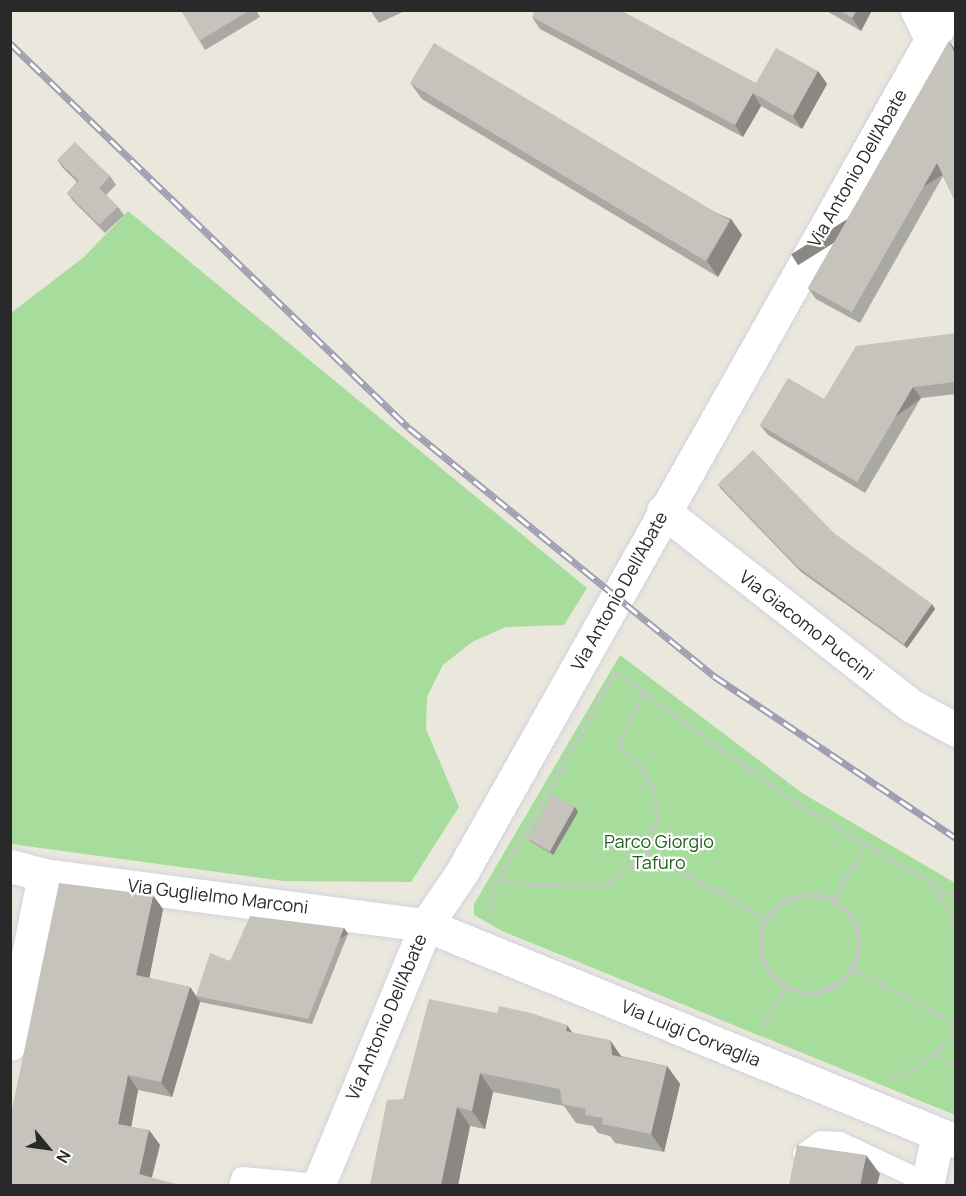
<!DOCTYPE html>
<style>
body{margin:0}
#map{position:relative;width:966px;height:1196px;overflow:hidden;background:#eae7dc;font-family:Manrope,sans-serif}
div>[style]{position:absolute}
.green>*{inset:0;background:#a7dd9c}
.path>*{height:4px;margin-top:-2px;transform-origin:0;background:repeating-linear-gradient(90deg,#c7c7c7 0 4.5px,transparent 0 7.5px)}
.path>.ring{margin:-2px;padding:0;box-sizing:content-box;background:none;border:4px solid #c7c7c7;border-radius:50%}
.roads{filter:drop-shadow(0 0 2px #d2d2e1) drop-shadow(0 0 2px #d2d2e1)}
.lane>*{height:20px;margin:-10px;padding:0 10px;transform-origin:10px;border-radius:10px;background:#fff}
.street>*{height:33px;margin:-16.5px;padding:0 16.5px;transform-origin:16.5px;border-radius:16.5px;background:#fff}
.secondary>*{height:33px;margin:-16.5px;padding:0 16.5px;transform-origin:16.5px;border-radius:16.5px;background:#fff}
.rail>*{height:7px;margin-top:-3.5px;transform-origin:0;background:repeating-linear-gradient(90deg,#fff 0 14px,#a09fb2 0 28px);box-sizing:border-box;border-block:2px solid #a09fb2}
.wall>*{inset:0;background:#aaa8a2}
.shaded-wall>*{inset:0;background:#8b8884;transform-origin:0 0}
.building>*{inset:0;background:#c6c3bc;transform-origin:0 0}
span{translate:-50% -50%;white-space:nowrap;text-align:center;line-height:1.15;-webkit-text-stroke:4.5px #fff;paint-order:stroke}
.street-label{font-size:18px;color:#292929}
.park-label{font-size:18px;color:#21601f}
.frame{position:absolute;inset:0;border:12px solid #292929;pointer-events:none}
.north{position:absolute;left:18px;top:1118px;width:60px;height:60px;-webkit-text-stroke:4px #fff;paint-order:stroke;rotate:119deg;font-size:16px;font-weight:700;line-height:24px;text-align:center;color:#292929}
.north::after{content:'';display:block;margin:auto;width:21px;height:27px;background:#292929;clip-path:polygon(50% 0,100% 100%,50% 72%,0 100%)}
</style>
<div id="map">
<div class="green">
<div style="clip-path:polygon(128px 211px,587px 588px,564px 625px,506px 627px,472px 642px,443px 665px,427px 697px,426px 729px,459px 807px,411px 882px,284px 881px,11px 844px,11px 313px,84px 257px)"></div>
<div style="clip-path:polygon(620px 655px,802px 793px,955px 883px,955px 1115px,502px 931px,474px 915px,474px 904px)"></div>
</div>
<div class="path">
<div style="left:647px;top:853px;width:136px;rotate:29deg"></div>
<div style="left:500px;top:879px;width:34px;rotate:12deg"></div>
<div style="left:533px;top:886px;width:75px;rotate:-0.8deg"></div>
<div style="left:608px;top:885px;width:50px;rotate:-39.4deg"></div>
<div style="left:647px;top:853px;width:39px;rotate:-73deg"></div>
<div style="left:658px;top:816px;width:28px;rotate:-100deg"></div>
<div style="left:653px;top:788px;width:28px;rotate:-120deg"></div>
<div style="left:639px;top:764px;width:27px;rotate:-141deg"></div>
<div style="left:618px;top:747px;width:63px;rotate:-64.7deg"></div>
<div style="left:934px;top:886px;width:47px;rotate:61.8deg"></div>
<div class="ring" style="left:761px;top:895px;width:94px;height:94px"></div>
<div style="left:834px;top:900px;width:61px;rotate:-60.5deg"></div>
<div style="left:496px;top:919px;width:16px;rotate:-117deg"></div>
<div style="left:489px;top:905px;width:16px;rotate:-76deg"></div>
<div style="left:493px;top:889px;width:249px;rotate:-60.5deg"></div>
<div style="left:616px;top:672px;width:220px;rotate:36.3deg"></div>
<div style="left:793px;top:802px;width:189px;rotate:30.5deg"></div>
<div style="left:853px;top:969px;width:117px;rotate:28.5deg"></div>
<div style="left:762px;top:1029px;width:47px;rotate:-60.7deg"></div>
<div style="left:935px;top:1054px;width:25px;rotate:32deg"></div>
<div style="left:890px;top:1079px;width:30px;rotate:-23deg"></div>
<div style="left:918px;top:1067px;width:52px;rotate:-42.6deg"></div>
</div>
<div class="roads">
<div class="lane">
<div style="left:803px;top:1154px;width:22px;rotate:-36deg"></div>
<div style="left:821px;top:1141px;width:19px;rotate:3deg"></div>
<div style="left:840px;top:1142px;width:96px;rotate:25.2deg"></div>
<div style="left:239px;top:1186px;width:9px;rotate:-72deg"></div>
<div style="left:242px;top:1177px;width:76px;rotate:5.3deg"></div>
</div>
<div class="street">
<div style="left:917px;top:10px;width:32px;rotate:64deg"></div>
<div style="left:663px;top:511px;width:316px;rotate:38.1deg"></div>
<div style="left:912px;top:706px;width:50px;rotate:28.6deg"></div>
<div style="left:10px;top:866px;width:35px;rotate:15deg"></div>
<div style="left:44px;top:875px;width:385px;rotate:7.5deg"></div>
<div style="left:426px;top:925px;width:572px;rotate:22.17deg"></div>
<div style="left:10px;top:1044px;width:172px;rotate:-78.6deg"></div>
<div style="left:927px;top:1186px;width:53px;rotate:-78.1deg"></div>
</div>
<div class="secondary">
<div style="left:318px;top:1186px;width:282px;rotate:-67.5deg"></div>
<div style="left:426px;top:925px;width:64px;rotate:-55.8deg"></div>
<div style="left:462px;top:872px;width:990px;rotate:-60.59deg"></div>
</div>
</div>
<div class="rail">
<div style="left:10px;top:43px;width:554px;rotate:43.98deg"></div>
<div style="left:409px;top:428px;width:393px;rotate:39.1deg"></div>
<div style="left:714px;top:676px;width:291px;rotate:33.8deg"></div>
</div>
<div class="wall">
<div style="clip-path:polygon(181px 10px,256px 10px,260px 17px,205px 50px)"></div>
<div style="clip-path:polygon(370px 10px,407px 10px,379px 23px)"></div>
<div style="clip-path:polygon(825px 10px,872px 10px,861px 31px)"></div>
<div style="clip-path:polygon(532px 17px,756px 83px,818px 71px,827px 84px,802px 129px,761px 106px,743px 137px,540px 29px)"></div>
<div style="clip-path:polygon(949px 41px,956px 51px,956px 203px,943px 176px,860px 323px,816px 299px,808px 288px)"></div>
<div style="clip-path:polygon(411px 84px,731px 219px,742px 235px,718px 277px,422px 99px)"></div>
<div style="clip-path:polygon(57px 160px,110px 176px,116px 185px,106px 195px,118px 207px,124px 215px,105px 233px,73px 201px,67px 193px,77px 182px,63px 168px)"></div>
<div style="clip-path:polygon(956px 333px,956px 394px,921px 398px,865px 493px,768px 435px,760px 425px,824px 399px)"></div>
<div style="clip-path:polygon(718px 484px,835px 534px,935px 609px,907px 648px,801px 572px,721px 489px)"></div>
<div style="clip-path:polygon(575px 807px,578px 812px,553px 855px,531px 842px,527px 838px)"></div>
<div style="clip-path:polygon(163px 909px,149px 978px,190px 987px,196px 996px,230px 961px,344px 928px,348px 934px,312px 1024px,200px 1002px,172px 1097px,138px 1090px,131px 1127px,149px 1130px,160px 1145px,10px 1185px)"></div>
<div style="clip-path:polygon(572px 1032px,621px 1056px,667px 1066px,680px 1084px,664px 1152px,615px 1143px,610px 1136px,598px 1133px,593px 1126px,576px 1123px,564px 1106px,493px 1092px,485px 1129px,470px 1126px,458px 1185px,370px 1185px,403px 1099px)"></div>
</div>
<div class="shaded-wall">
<div style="clip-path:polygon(857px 10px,872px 10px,861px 31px,852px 18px)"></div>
<div style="clip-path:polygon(949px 41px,956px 51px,956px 56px)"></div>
<div style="clip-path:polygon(818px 71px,827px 84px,802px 129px,793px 116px)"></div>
<div style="clip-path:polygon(753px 93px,761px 106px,743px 137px,735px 125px)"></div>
<div style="left:937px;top:163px;width:13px;height:172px;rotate:58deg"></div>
<div style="clip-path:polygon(731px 219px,742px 235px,718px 277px,707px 261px)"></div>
<div style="left:913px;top:387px;width:14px;height:110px;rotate:54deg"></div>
<div style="clip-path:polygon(932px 604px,935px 609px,907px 648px,904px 644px)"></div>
<div style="clip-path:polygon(575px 807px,578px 812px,553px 855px,550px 851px)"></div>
<div style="clip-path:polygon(153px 895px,163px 909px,147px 990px,136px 975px)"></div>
<div style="left:344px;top:928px;width:7px;height:98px;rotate:56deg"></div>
<div style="clip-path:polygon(190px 987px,200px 1002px,172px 1097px,161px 1082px)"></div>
<div style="clip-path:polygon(567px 1025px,580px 1044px,566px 1031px)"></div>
<div style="clip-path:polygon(610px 1040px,623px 1059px,612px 1055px)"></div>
<div style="clip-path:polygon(667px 1066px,680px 1084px,664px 1152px,651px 1134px)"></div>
<div style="clip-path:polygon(480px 1073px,493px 1092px,485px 1129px,472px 1111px)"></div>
<div style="clip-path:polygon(128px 1075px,138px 1090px,129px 1139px,118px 1124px)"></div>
<div style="clip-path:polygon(457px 1107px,470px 1126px,458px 1185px,441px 1185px)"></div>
<div style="clip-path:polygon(149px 1130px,160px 1145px,150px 1185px,139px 1174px)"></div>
<div style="clip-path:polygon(866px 1155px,880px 1174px,877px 1185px,860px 1185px)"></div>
</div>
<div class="building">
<div style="clip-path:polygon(181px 10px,250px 10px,199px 41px)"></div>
<div style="clip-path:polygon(535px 10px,620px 10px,756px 83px,776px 48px,818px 71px,793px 116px,753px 93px,735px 125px,532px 17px)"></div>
<div style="clip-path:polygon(839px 10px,857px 10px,852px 18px)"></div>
<div style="clip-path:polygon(949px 41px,956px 56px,956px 203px,937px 163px,852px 312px,808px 288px)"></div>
<div style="left:434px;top:43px;width:345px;height:47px;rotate:31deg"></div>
<div style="clip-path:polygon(75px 142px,110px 176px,99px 188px,118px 207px,99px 225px,67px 193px,79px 181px,57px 160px)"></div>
<div style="clip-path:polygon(956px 333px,956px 382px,913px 387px,857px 482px,760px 425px,788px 378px,824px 399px,856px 346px)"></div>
<div style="clip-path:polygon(753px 450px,835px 534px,932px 604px,904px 644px,798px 567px,718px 484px)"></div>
<div style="left:552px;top:794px;width:26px;height:51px;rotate:29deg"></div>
<div style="clip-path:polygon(59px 883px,153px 895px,136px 975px,190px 987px,161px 1082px,128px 1075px,118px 1124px,149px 1130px,139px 1174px,180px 1185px,10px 1185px,10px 1119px)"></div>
<div style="clip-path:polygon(250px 916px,344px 928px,308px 1019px,196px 996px,210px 953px,230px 961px)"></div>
<div style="clip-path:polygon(429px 999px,497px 1013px,499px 1006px,531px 1013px,567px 1025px,566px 1031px,610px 1040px,612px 1055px,667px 1066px,651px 1134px,602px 1124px,603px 1118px,585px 1115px,586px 1109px,562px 1104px,560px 1089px,480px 1073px,472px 1111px,457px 1107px,441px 1185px,370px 1185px,387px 1100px,403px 1099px)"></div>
<div style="clip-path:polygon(797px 1145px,866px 1155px,860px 1185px,789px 1185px)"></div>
</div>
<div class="street-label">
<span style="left:857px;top:168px;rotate:-60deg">Via Antonio Dell'Abate</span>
<span style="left:619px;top:591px;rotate:-61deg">Via Antonio Dell'Abate</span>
<span style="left:807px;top:625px;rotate:38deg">Via Giacomo Puccini</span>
<span style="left:218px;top:896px;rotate:7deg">Via Guglielmo Marconi</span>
<span style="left:386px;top:1017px;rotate:-67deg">Via Antonio Dell'Abate</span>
<span style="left:691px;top:1033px;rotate:22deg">Via Luigi Corvaglia</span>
</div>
<div class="park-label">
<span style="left:659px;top:852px">Parco Giorgio<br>Tafuro</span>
</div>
<div class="frame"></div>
<div class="north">N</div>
</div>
